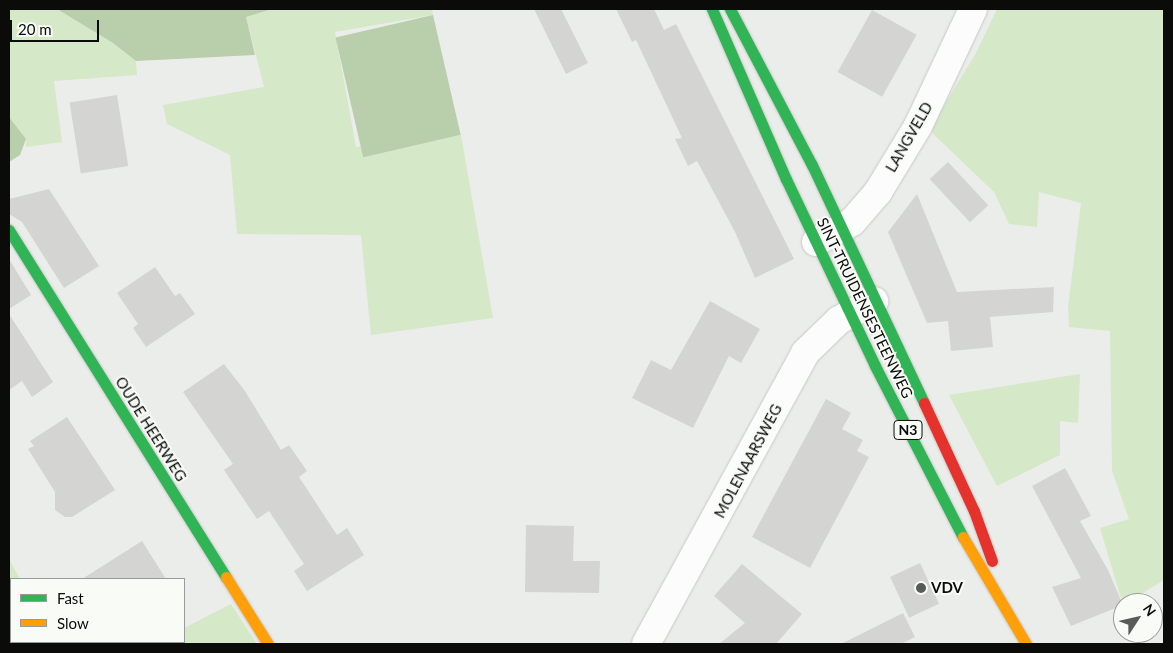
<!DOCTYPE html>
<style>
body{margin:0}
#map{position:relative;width:1173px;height:653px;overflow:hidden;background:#ebedea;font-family:Lato,sans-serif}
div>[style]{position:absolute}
.green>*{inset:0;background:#d5e8c8}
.forest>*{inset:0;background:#b9ceaa;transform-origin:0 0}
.building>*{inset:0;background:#d4d5d3;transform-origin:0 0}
.roads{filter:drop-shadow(0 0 1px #c8c9c7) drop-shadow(0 0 1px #c8c9c7)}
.street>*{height:28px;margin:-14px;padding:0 14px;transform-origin:14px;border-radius:14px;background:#fcfcfc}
.fast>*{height:11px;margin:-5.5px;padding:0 5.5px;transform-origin:5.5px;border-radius:5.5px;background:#30b455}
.slow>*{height:11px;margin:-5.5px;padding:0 5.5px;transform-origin:5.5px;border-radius:5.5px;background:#ff9f0a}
.jam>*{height:11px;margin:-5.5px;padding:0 5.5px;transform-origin:5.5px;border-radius:5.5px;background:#e5322d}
.dots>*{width:14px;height:14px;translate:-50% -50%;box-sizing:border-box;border:2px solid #f8fbf6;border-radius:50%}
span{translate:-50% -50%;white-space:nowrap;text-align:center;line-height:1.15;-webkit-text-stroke:4px #f8fbf6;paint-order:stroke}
.shield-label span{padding:1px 4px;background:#f8fbf6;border:1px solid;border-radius:4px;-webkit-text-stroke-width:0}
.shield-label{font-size:14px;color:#0b0c0a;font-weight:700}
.street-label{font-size:15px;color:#0b0c0a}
.poi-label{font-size:15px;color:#0b0c0a;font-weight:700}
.left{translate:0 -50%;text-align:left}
.frame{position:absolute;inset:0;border:10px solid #0b0c0a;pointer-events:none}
.legend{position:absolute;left:10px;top:578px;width:175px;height:65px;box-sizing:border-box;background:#f8fbf6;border:1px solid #999b98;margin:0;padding:6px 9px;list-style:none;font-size:15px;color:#0b0c0a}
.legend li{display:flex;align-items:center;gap:10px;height:25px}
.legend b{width:25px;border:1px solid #999b98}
.north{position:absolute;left:1113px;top:593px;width:50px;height:50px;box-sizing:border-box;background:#f8fbf6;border:1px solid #999b98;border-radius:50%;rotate:55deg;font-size:14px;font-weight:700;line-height:20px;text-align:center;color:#0b0c0a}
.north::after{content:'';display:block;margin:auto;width:18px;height:22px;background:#595b58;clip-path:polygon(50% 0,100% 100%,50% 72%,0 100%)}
.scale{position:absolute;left:10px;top:20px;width:89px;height:22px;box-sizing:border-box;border:2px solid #0b0c0a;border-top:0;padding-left:6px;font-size:15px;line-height:18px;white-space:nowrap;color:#0b0c0a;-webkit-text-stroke:4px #f8fbf6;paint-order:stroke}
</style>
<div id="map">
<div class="green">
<div style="clip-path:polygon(9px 9px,57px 9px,113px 43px,136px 61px,137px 75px,54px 81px,62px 142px,26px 147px,26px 139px,9px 117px)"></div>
<div style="clip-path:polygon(272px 9px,432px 9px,433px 15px,335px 32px,356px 147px,461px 135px,493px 318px,371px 335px,361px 235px,237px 234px,230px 155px,167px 124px,163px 105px,264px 87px,246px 17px)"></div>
<div style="clip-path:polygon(997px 9px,1164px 9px,1164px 580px,1123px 605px,1100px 528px,1129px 519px,1112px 471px,1110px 331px,1069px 327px,1068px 307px,1081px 203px,1039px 192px,1037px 227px,1009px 224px,994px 192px,929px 130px,976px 53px)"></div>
<div style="clip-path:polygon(1080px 374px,1078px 423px,1060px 421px,1060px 455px,997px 486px,949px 395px)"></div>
<div style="clip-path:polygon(9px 559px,20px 579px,11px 579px,11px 642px,55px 644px,9px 644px)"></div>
<div style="clip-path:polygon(231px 604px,257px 644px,152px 644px,184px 642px,184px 628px)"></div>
</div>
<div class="forest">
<div style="clip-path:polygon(57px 9px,272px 9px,246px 17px,255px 55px,136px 61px,113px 43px)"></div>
<div style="left:433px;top:15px;width:123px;height:100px;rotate:77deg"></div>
<div style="clip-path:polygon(9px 117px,26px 139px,20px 155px,9px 162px)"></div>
</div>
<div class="building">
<div style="clip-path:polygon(534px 9px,561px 9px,588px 63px,566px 74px)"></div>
<div style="clip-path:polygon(616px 9px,654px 9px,664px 30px,676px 24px,794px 259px,755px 278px,735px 232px,697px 161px,688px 166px,675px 139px,682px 138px,636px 40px,632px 42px)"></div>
<div style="left:872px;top:10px;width:51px;height:71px;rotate:29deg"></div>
<div style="left:117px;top:95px;width:72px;height:48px;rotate:81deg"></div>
<div style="left:948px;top:162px;width:59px;height:25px;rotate:47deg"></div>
<div style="clip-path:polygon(49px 189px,99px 266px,64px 288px,22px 222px,9px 214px,9px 199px)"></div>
<div style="clip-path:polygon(917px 194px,957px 292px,1054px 287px,1053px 312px,990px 317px,993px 347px,951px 351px,948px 321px,927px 323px,888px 232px)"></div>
<div style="clip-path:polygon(9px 259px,31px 295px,9px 309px)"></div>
<div style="clip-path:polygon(155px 267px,175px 296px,180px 293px,195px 314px,146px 347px,133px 328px,138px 324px,117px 293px)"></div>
<div style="clip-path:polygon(710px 301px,760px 329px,741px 363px,729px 356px,693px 428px,632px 398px,651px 360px,671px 370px)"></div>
<div style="clip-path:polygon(9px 314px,53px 382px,32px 397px,22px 381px,9px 390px)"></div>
<div style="clip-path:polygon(224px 364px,245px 391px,281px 450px,289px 445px,307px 471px,299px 477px,337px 535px,347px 528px,364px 555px,307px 591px,294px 571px,304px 564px,269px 511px,257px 519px,224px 470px,233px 464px,183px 392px)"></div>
<div style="clip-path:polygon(826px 399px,851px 413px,842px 429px,863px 440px,857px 451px,869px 457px,810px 568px,752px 537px)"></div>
<div style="clip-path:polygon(67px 417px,115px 490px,72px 517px,65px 517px,55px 510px,55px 492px,28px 449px,34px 446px,30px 441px)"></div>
<div style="clip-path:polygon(1065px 468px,1091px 516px,1080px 521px,1108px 570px,1123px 605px,1071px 626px,1052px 587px,1081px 578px,1032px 486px)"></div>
<div style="clip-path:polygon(526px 525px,574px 526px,573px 561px,600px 561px,599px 593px,525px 592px)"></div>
<div style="clip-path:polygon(142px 541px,166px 579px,82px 579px)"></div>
<div style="left:920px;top:563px;width:45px;height:33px;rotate:65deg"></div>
<div style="clip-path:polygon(742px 564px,802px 614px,776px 644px,719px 644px,745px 623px,714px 596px)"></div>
<div style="clip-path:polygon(903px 613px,915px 637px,901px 644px,841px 644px)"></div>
</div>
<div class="roads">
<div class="street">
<div style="left:816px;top:242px;width:41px;rotate:-29.1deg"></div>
<div style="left:852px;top:222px;width:40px;rotate:-49deg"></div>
<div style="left:878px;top:192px;width:77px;rotate:-58.8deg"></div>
<div style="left:918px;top:126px;width:129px;rotate:-64.8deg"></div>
<div style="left:646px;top:644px;width:332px;rotate:-61.3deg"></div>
<div style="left:805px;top:353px;width:47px;rotate:-44.1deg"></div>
<div style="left:839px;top:320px;width:40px;rotate:-28deg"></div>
</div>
<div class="fast">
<div style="left:712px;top:9px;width:185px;rotate:66.5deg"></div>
<div style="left:786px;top:179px;width:207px;rotate:64.5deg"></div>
<div style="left:875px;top:366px;width:192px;rotate:62.8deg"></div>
<div style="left:730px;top:9px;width:176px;rotate:62.3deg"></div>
<div style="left:812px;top:165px;width:263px;rotate:64.8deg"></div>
<div style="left:9px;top:230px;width:409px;rotate:58deg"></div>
</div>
<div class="slow">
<div style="left:963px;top:537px;width:124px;rotate:59.5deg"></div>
<div style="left:226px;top:577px;width:79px;rotate:57.9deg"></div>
</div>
<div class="jam">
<div style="left:924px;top:403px;width:119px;rotate:65.2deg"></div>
<div style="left:974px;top:511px;width:53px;rotate:70.2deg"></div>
</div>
</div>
<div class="dots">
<div style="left:921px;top:588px;background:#595b58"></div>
</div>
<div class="shield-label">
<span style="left:908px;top:430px">N3</span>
</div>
<div class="street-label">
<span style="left:909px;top:137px;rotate:-60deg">LANGVELD</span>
<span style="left:865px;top:308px;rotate:64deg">SINT-TRUIDENSESTEENWEG</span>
<span style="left:151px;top:429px;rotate:58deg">OUDE HEERWEG</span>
<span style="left:748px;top:461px;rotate:-62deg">MOLENAARSWEG</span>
</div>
<div class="poi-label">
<span class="left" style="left:931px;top:588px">VDV</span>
</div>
<div class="frame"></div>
<ul class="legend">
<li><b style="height:6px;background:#30b455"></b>Fast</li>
<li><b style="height:6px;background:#ff9f0a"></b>Slow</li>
</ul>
<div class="north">N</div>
<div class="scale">20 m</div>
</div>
